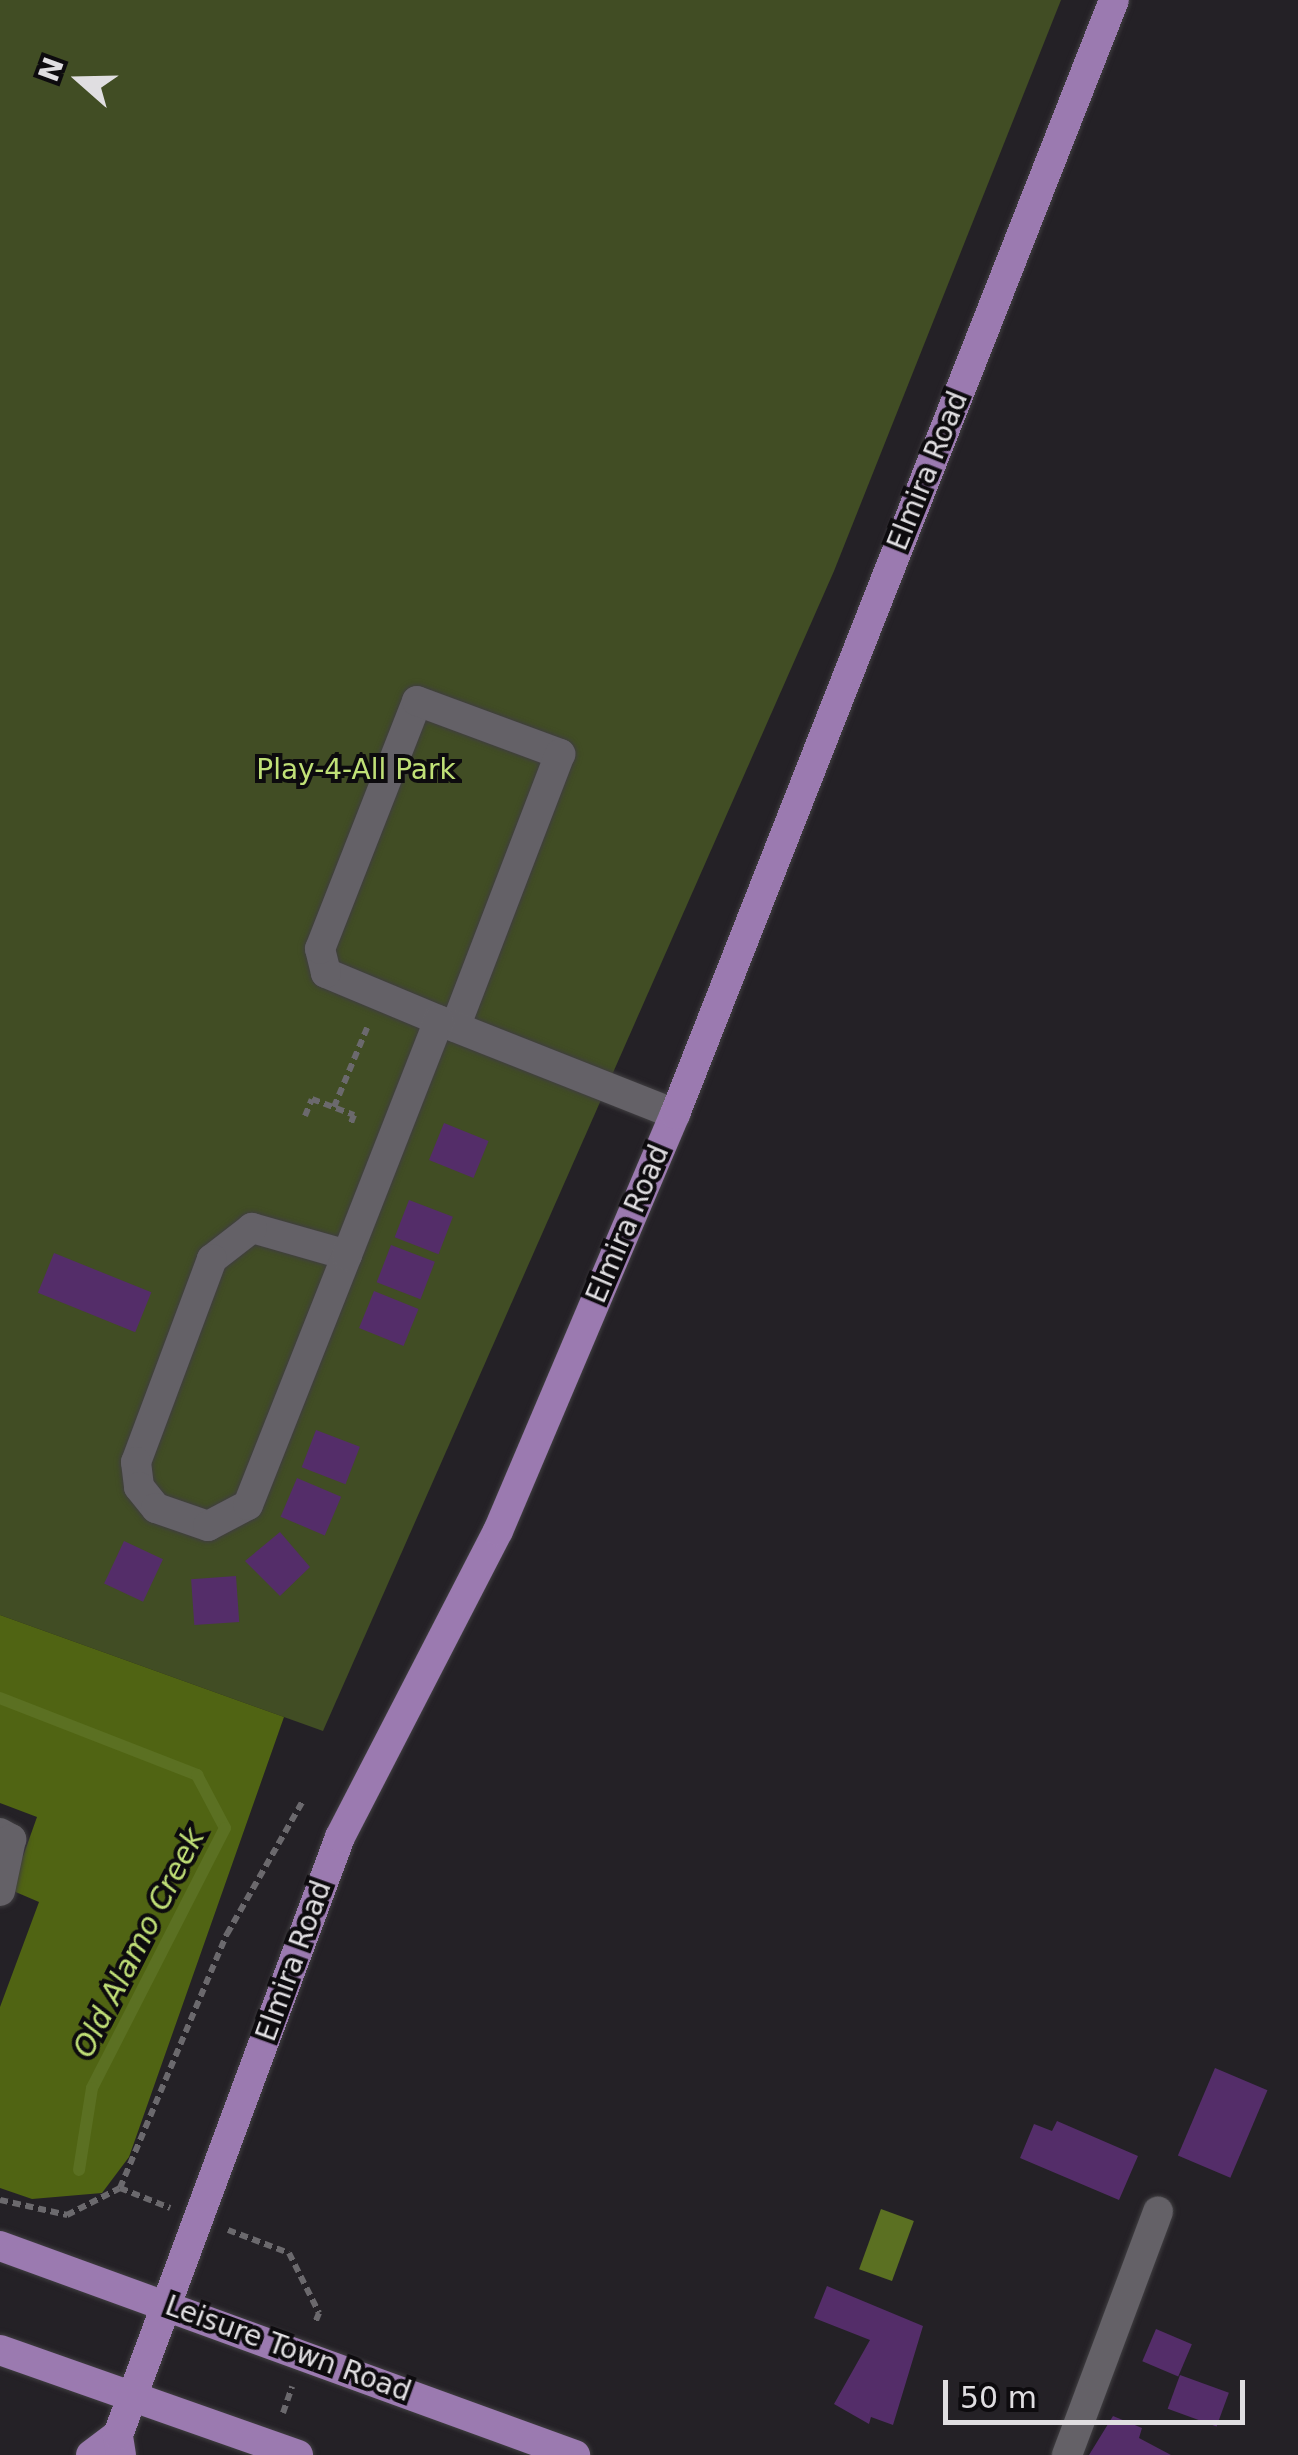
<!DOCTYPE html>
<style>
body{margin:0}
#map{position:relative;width:1298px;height:2455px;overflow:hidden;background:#242126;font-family:"DejaVu Sans",sans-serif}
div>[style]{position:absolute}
.green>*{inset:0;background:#414d24}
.forest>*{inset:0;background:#506413}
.water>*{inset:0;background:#5b7022;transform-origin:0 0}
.stream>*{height:12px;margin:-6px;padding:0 6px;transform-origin:6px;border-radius:6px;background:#5b7022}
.building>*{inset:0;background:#542d69;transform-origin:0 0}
.path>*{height:6px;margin-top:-3px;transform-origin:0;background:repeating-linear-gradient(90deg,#6b696d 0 8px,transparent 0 13px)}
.roads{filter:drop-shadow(0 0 2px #403e41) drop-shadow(0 0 2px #403e41)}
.minor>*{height:30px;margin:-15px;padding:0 15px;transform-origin:15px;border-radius:15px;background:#646167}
.major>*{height:30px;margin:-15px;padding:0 15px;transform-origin:15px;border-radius:15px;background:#9b7ab0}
span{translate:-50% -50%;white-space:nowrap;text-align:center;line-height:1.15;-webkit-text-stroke:8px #0d0b0e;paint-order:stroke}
.street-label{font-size:28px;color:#e0dee1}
.park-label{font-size:28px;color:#c0e077}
.water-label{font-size:30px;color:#bfde76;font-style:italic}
.north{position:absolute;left:30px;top:30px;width:100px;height:100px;-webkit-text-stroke:8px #0d0b0e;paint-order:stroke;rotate:290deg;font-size:28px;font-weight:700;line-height:40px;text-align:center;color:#e0dee1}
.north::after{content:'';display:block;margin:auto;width:35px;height:45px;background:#e0dee1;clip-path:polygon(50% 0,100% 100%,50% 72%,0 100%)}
.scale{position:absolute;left:943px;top:2380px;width:302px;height:45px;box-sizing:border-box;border:5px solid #e0dee1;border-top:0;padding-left:12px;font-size:30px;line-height:35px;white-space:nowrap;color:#e0dee1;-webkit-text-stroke:8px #0d0b0e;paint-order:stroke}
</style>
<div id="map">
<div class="green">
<div style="clip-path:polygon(0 0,1061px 0,834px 571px,323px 1731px,0 1615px)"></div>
</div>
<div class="forest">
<div style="clip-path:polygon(0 1615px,284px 1717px,129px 2157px,102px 2193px,32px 2199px,0 2188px,0 2007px,39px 1902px,11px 1890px,37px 1817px,0 1803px)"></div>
</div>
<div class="water">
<div style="left:881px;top:2209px;width:35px;height:64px;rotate:20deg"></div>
</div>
<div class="stream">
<div style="left:0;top:1698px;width:212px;rotate:21.3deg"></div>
<div style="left:197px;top:1775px;width:60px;rotate:62.2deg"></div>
<div style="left:225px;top:1828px;width:292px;rotate:117.1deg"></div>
<div style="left:92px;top:2088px;width:83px;rotate:99deg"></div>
</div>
<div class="building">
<div style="left:444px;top:1123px;width:48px;height:40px;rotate:22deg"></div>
<div style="left:409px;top:1200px;width:47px;height:40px;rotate:21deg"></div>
<div style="left:391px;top:1245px;width:47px;height:40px;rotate:21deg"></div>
<div style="left:54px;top:1253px;width:105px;height:43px;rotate:22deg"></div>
<div style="left:374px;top:1291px;width:48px;height:40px;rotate:22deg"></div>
<div style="left:316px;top:1430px;width:47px;height:40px;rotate:21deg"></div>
<div style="left:297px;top:1478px;width:48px;height:42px;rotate:23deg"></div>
<div style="clip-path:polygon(280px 1532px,310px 1567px,280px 1596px,245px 1561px)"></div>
<div style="left:124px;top:1541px;width:43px;height:47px;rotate:25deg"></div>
<div style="left:236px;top:1576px;width:46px;height:45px;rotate:86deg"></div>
<div style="left:1215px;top:2068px;width:57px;height:95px;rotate:23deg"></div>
<div style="clip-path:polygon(1057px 2121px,1138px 2156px,1119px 2200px,1020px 2158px,1034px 2124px,1052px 2131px)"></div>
<div style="clip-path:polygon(827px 2286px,923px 2326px,893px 2425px,871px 2417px,869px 2424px,834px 2404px,870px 2340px,814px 2318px)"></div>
<div style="left:1156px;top:2329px;width:39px;height:35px;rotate:23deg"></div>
<div style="left:1180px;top:2375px;width:52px;height:36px;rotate:20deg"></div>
<div style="clip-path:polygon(1113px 2416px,1142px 2428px,1139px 2438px,1171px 2455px,1089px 2455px)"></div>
</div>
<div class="path">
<div style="left:334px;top:1107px;width:86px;rotate:-67.3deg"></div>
<div style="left:305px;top:1116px;width:18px;rotate:-68deg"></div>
<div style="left:312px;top:1099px;width:45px;rotate:20.9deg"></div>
<div style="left:354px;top:1115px;width:9px;rotate:111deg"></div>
<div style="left:120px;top:2188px;width:54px;rotate:21.8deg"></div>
<div style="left:0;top:2200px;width:69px;rotate:12.6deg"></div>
<div style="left:67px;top:2215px;width:59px;rotate:-27deg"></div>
<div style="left:120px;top:2188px;width:276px;rotate:-67.2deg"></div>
<div style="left:227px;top:1934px;width:153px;rotate:-60.3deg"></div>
<div style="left:228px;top:2230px;width:65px;rotate:20.7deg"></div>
<div style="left:289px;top:2253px;width:67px;rotate:63.4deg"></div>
<div style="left:319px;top:2313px;width:11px;rotate:112deg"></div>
<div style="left:283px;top:2413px;width:28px;rotate:-71deg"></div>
</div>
<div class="roads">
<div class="minor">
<div style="left:455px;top:1027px;width:140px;rotate:-157.3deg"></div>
<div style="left:326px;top:973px;width:25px;rotate:-104deg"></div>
<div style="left:320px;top:949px;width:266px;rotate:-68.6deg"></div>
<div style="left:417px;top:701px;width:153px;rotate:20.3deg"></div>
<div style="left:560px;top:754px;width:292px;rotate:111deg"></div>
<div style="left:455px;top:1027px;width:237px;rotate:21.6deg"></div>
<div style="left:347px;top:1255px;width:99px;rotate:-164.1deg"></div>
<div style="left:252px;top:1228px;width:51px;rotate:142.2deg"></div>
<div style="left:212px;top:1259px;width:217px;rotate:110.5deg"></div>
<div style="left:136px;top:1462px;width:25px;rotate:83deg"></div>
<div style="left:139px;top:1487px;width:27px;rotate:51deg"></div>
<div style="left:156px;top:1508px;width:55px;rotate:19.1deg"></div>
<div style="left:208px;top:1526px;width:45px;rotate:-27.7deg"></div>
<div style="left:248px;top:1505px;width:269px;rotate:-68.4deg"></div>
<div style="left:347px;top:1255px;width:252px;rotate:-68.6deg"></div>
<div style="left:0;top:1833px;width:13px;rotate:29deg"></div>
<div style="left:11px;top:1839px;width:53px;rotate:101.9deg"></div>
<div style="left:1067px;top:2455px;width:260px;rotate:-69.5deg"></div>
</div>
<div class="major">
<div style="left:0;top:2246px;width:612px;rotate:19.98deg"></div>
<div style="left:0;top:2350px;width:316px;rotate:19.4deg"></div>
<div style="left:91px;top:2455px;width:34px;rotate:-37deg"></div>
<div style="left:121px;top:2455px;width:20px;rotate:-99deg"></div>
<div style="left:118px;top:2435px;width:638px;rotate:-69.63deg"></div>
<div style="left:340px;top:1837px;width:344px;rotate:-62.7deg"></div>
<div style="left:498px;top:1531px;width:453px;rotate:-67deg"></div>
<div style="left:675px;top:1114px;width:1197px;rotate:-68.49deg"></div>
</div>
</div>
<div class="street-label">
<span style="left:928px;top:471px;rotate:-68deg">Elmira Road</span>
<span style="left:628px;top:1224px;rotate:-67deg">Elmira Road</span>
<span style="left:294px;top:1961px;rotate:-70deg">Elmira Road</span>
<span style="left:288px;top:2349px;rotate:20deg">Leisure Town Road</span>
</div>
<div class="park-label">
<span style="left:356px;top:770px">Play-4-All Park</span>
</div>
<div class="water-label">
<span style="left:139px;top:1943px;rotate:-63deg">Old Alamo Creek</span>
</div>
<div class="north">N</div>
<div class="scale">50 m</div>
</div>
